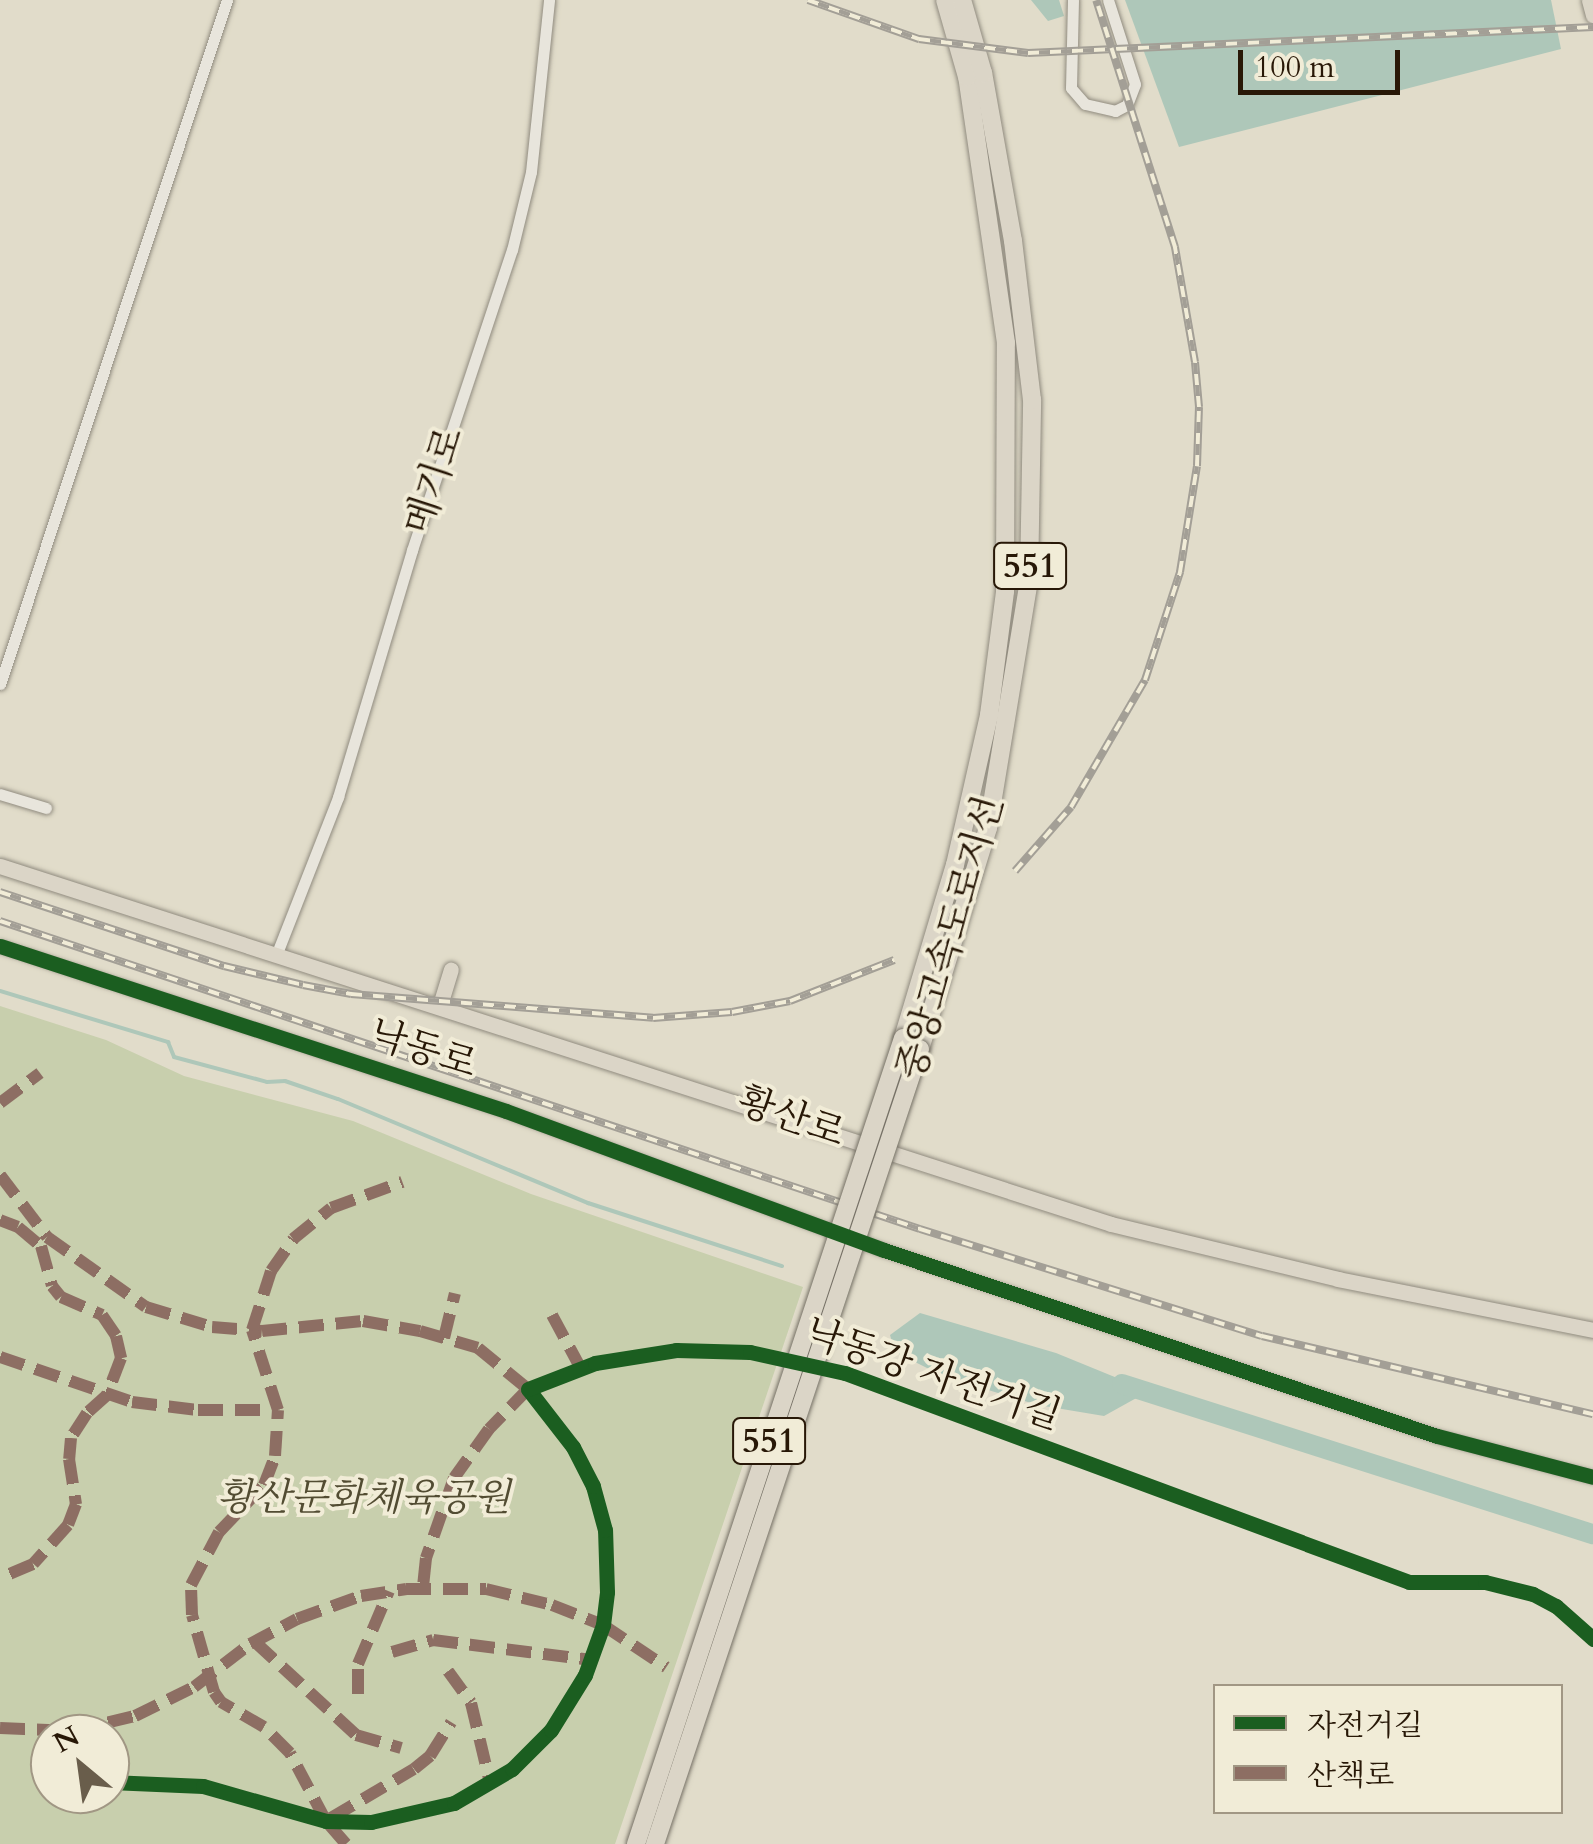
<!DOCTYPE html>
<meta charset="utf-8">
<style>
body{margin:0}
#map{position:relative;width:1593px;height:1844px;overflow:hidden;background:#e1dcca;font-family:Cardo,"Noto Serif KR",serif}
div>[style]{position:absolute}
.green>*{inset:0;background:#c8cfad}
.water>*{inset:0;background:#aec7b9}
.stream>*{height:4px;margin:-2px;padding:0 2px;transform-origin:2px;border-radius:2px;background:#aec7b9}
.river>*{height:20px;margin:-10px;padding:0 10px;transform-origin:10px;border-radius:10px;background:#aec7b9}
.roads{filter:drop-shadow(0 0 2px #908b7f) drop-shadow(0 0 2px #908b7f)}
.minor>*{height:11px;margin:-5.5px;padding:0 5.5px;transform-origin:5.5px;border-radius:5.5px;background:#e8e5dc}
.major>*{height:15px;margin:-7.5px;padding:0 7.5px;transform-origin:7.5px;border-radius:7.5px;background:#dbd5c7}
.highway>*{height:18px;margin:-9px;padding:0 9px;transform-origin:9px;border-radius:9px;background:#dbd5c7}
.rail>*{height:8px;margin-top:-4px;transform-origin:0;background:repeating-linear-gradient(90deg,#f1ecd7 0 11px,#a39f96 0 22px);box-sizing:border-box;border-block:2px solid #a39f96}
.bridges{filter:drop-shadow(0 0 2px #757065) drop-shadow(0 0 2px #757065)}
.highway-bridge>*{height:18px;margin:-9px;padding:0 9px;transform-origin:9px;border-radius:9px;background:#dbd5c7}
.quiet>*{height:12px;margin-top:-6px;transform-origin:0;background:repeating-linear-gradient(90deg,#8d6e63 0 25px,transparent 0 37px)}
.cycleway>*{height:15px;margin:-7.5px;padding:0 7.5px;transform-origin:7.5px;border-radius:7.5px;background:#1b5e20}
span{translate:-50% -50%;white-space:nowrap;text-align:center;line-height:1.15;-webkit-text-stroke:8px #f1ecd7;paint-order:stroke}
.shield-label span{padding:2px 8px;background:#f1ecd7;border:2px solid;border-radius:8px;-webkit-text-stroke-width:0}
.shield-label{font-size:35px;color:#281807;font-weight:700}
.street-label{font-size:38px;color:#281807}
.park-label{font-size:38px;color:#524c32;font-style:italic}
.legend{position:absolute;left:1213px;top:1684px;width:350px;height:130px;box-sizing:border-box;background:#f1ecd7;border:2px solid #a19784;margin:0;padding:12px 18px;list-style:none;font-size:30px;color:#281807}
.legend li{display:flex;align-items:center;gap:20px;height:50px}
.legend b{width:50px;border:2px solid #a19784}
.north{position:absolute;left:30px;top:1714px;width:100px;height:100px;box-sizing:border-box;background:#f1ecd7;border:2px solid #a19784;border-radius:50%;rotate:331deg;font-size:28px;font-weight:700;line-height:40px;text-align:center;color:#281807}
.north::after{content:'';display:block;margin:auto;width:35px;height:45px;background:#695d4b;clip-path:polygon(50% 0,100% 100%,50% 72%,0 100%)}
.scale{position:absolute;left:1238px;top:50px;width:162px;height:45px;box-sizing:border-box;border:5px solid #281807;border-top:0;padding-left:12px;font-size:30px;line-height:35px;white-space:nowrap;color:#281807;-webkit-text-stroke:8px #f1ecd7;paint-order:stroke}
</style>
<div id="map">
<div class="green">
<div style="clip-path:polygon(evenodd,0 1006px,106px 1040px,184px 1076px,353px 1121px,531px 1194px,803px 1287px,615px 1844px,0 1844px,0 1006px,50px 1734px,110px 1734px,110px 1794px,50px 1794px,50px 1734px)"></div>
</div>
<div class="water">
<div style="clip-path:polygon(1031px 0,1059px 0,1064px 16px,1048px 21px)"></div>
<div style="clip-path:polygon(1125px 0,1551px 0,1561px 49px,1179px 147px)"></div>
<div style="clip-path:polygon(920px 1313px,1056px 1353px,1149px 1391px,1104px 1416px,1038px 1405px,945px 1377px,895px 1352px,890px 1335px)"></div>
</div>
<div class="stream">
<div style="left:0;top:991px;width:176px;rotate:16.9deg"></div>
<div style="left:168px;top:1042px;width:16px;rotate:68deg"></div>
<div style="left:174px;top:1057px;width:96px;rotate:15deg"></div>
<div style="left:267px;top:1082px;width:18px;rotate:-3deg"></div>
<div style="left:285px;top:1081px;width:56px;rotate:18.8deg"></div>
<div style="left:338px;top:1099px;width:271px;rotate:22.6deg"></div>
<div style="left:588px;top:1203px;width:204px;rotate:18deg"></div>
</div>
<div class="river">
<div style="left:1122px;top:1384px;width:494px;rotate:17.7deg"></div>
</div>
<div class="roads">
<div class="minor">
<div style="left:1073px;top:0;width:88px;rotate:91.3deg"></div>
<div style="left:1071px;top:88px;width:21px;rotate:49deg"></div>
<div style="left:1085px;top:104px;width:31px;rotate:13deg"></div>
<div style="left:1115px;top:111px;width:13px;rotate:-27deg"></div>
<div style="left:1127px;top:105px;width:22px;rotate:-69deg"></div>
<div style="left:1135px;top:84px;width:88px;rotate:-107.8deg"></div>
<div style="left:0;top:684px;width:721px;rotate:-71.64deg"></div>
<div style="left:0;top:794px;width:48px;rotate:16.9deg"></div>
<div style="left:0;top:946px;width:532px;rotate:18.06deg"></div>
<div style="left:506px;top:1111px;width:403px;rotate:20.2deg"></div>
<div style="left:884px;top:1250px;width:583px;rotate:18.59deg"></div>
<div style="left:1437px;top:1436px;width:161px;rotate:14.7deg"></div>
<div style="left:277px;top:953px;width:168px;rotate:-68.6deg"></div>
<div style="left:338px;top:797px;width:258px;rotate:-73.3deg"></div>
<div style="left:412px;top:550px;width:316px;rotate:-71.6deg"></div>
<div style="left:512px;top:250px;width:80px;rotate:-76.3deg"></div>
<div style="left:531px;top:172px;width:173px;rotate:-84deg"></div>
</div>
<div class="major">
<div style="left:1589px;top:0;width:16px;rotate:75deg"></div>
<div style="left:0;top:866px;width:1167px;rotate:17.86deg"></div>
<div style="left:1111px;top:1224px;width:234px;rotate:13.6deg"></div>
<div style="left:1338px;top:1279px;width:260px;rotate:11.3deg"></div>
<div style="left:440px;top:1005px;width:37px;rotate:-73deg"></div>
</div>
<div class="highway">
<div style="left:903px;top:1038px;width:181px;rotate:-73.3deg"></div>
<div style="left:955px;top:865px;width:154px;rotate:-77.2deg"></div>
<div style="left:989px;top:715px;width:125px;rotate:-82.6deg"></div>
<div style="left:1005px;top:591px;width:248px;rotate:-89.8deg"></div>
<div style="left:1006px;top:343px;width:269px;rotate:-98.3deg"></div>
<div style="left:967px;top:77px;width:80px;rotate:-105.9deg"></div>
<div style="left:920px;top:1049px;width:231px;rotate:-72.9deg"></div>
<div style="left:988px;top:828px;width:251px;rotate:-80.6deg"></div>
<div style="left:1029px;top:580px;width:180px;rotate:-89deg"></div>
<div style="left:1032px;top:400px;width:160px;rotate:-96.8deg"></div>
<div style="left:1013px;top:241px;width:171px;rotate:-100.1deg"></div>
<div style="left:983px;top:73px;width:76px;rotate:-106deg"></div>
</div>
</div>
<div class="rail">
<div style="left:808px;top:0;width:118px;rotate:19.4deg"></div>
<div style="left:919px;top:39px;width:110px;rotate:7.3deg"></div>
<div style="left:1028px;top:53px;width:566px;rotate:-2.63deg"></div>
<div style="left:1015px;top:871px;width:85px;rotate:-48.8deg"></div>
<div style="left:1071px;top:807px;width:147px;rotate:-59.8deg"></div>
<div style="left:1145px;top:680px;width:114px;rotate:-72deg"></div>
<div style="left:1180px;top:572px;width:107px;rotate:-80.9deg"></div>
<div style="left:1197px;top:466px;width:59px;rotate:-88.1deg"></div>
<div style="left:1199px;top:407px;width:45px;rotate:-95.1deg"></div>
<div style="left:1195px;top:362px;width:117px;rotate:-99.9deg"></div>
<div style="left:1175px;top:247px;width:259px;rotate:-107.7deg"></div>
<div style="left:0;top:892px;width:236px;rotate:18.3deg"></div>
<div style="left:224px;top:966px;width:81px;rotate:13.5deg"></div>
<div style="left:303px;top:985px;width:49px;rotate:10.6deg"></div>
<div style="left:351px;top:994px;width:303px;rotate:4.5deg"></div>
<div style="left:653px;top:1018px;width:79px;rotate:-4.3deg"></div>
<div style="left:732px;top:1012px;width:59px;rotate:-10.7deg"></div>
<div style="left:790px;top:1001px;width:112px;rotate:-21.5deg"></div>
<div style="left:0;top:921px;width:970px;rotate:18.51deg"></div>
<div style="left:920px;top:1229px;width:358px;rotate:17.4deg"></div>
<div style="left:1262px;top:1336px;width:340px;rotate:13.3deg"></div>
</div>
<div class="bridges">
<div class="highway-bridge">
<div style="left:636px;top:1844px;width:849px;rotate:-71.67deg"></div>
<div style="left:655px;top:1844px;width:838px;rotate:-71.57deg"></div>
</div>
</div>
<div class="quiet">
<div style="left:0;top:1103px;width:50px;rotate:-36.9deg"></div>
<div style="left:0;top:1175px;width:78px;rotate:52.8deg"></div>
<div style="left:47px;top:1237px;width:121px;rotate:35.3deg"></div>
<div style="left:146px;top:1307px;width:69px;rotate:16.9deg"></div>
<div style="left:212px;top:1327px;width:50px;rotate:4.6deg"></div>
<div style="left:262px;top:1331px;width:101px;rotate:-5.7deg"></div>
<div style="left:363px;top:1321px;width:58px;rotate:10deg"></div>
<div style="left:420px;top:1331px;width:60px;rotate:16.3deg"></div>
<div style="left:478px;top:1348px;width:65px;rotate:39.4deg"></div>
<div style="left:528px;top:1389px;width:56px;rotate:134.3deg"></div>
<div style="left:489px;top:1429px;width:60px;rotate:125.5deg"></div>
<div style="left:454px;top:1478px;width:85px;rotate:109.3deg"></div>
<div style="left:426px;top:1558px;width:30px;rotate:96deg"></div>
<div style="left:0;top:1220px;width:19px;rotate:21deg"></div>
<div style="left:18px;top:1227px;width:30px;rotate:40deg"></div>
<div style="left:41px;top:1246px;width:41px;rotate:74.6deg"></div>
<div style="left:52px;top:1286px;width:14px;rotate:51deg"></div>
<div style="left:61px;top:1297px;width:45px;rotate:23.7deg"></div>
<div style="left:102px;top:1315px;width:25px;rotate:56deg"></div>
<div style="left:116px;top:1336px;width:23px;rotate:77deg"></div>
<div style="left:121px;top:1358px;width:40px;rotate:111deg"></div>
<div style="left:107px;top:1395px;width:27px;rotate:138deg"></div>
<div style="left:87px;top:1413px;width:30px;rotate:123deg"></div>
<div style="left:71px;top:1438px;width:21px;rotate:95deg"></div>
<div style="left:69px;top:1459px;width:46px;rotate:81.2deg"></div>
<div style="left:76px;top:1504px;width:22px;rotate:111deg"></div>
<div style="left:68px;top:1525px;width:52px;rotate:131.9deg"></div>
<div style="left:33px;top:1564px;width:36px;rotate:157deg"></div>
<div style="left:552px;top:1315px;width:59px;rotate:61.7deg"></div>
<div style="left:444px;top:1338px;width:46px;rotate:-76.3deg"></div>
<div style="left:0;top:1357px;width:139px;rotate:18.8deg"></div>
<div style="left:132px;top:1402px;width:66px;rotate:6.9deg"></div>
<div style="left:198px;top:1410px;width:80px"></div>
<div style="left:255px;top:1642px;width:137px;rotate:42.6deg"></div>
<div style="left:356px;top:1735px;width:47px;rotate:16.1deg"></div>
<div style="left:392px;top:1652px;width:43px;rotate:-16.3deg"></div>
<div style="left:433px;top:1640px;width:160px;rotate:7.2deg"></div>
<div style="left:448px;top:1671px;width:39px;rotate:54deg"></div>
<div style="left:471px;top:1703px;width:82px;rotate:76.6deg"></div>
<div style="left:358px;top:1694px;width:30px;rotate:-90deg"></div>
<div style="left:358px;top:1664px;width:79px;rotate:-67deg"></div>
<div style="left:0;top:1728px;width:72px;rotate:2.4deg"></div>
<div style="left:72px;top:1731px;width:65px;rotate:-13.4deg"></div>
<div style="left:135px;top:1716px;width:66px;rotate:-26.2deg"></div>
<div style="left:194px;top:1687px;width:71px;rotate:-37.5deg"></div>
<div style="left:250px;top:1644px;width:53px;rotate:-28deg"></div>
<div style="left:297px;top:1619px;width:68px;rotate:-19.8deg"></div>
<div style="left:361px;top:1596px;width:46px;rotate:-8.8deg"></div>
<div style="left:406px;top:1589px;width:80px"></div>
<div style="left:486px;top:1589px;width:68px;rotate:13.6deg"></div>
<div style="left:552px;top:1605px;width:55px;rotate:21.4deg"></div>
<div style="left:603px;top:1625px;width:76px;rotate:33.7deg"></div>
<div style="left:331px;top:1818px;width:96px;rotate:-30.6deg"></div>
<div style="left:414px;top:1769px;width:21px;rotate:-39deg"></div>
<div style="left:430px;top:1756px;width:40px;rotate:-58deg"></div>
<div style="left:346px;top:1844px;width:30px;rotate:-131deg"></div>
<div style="left:326px;top:1821px;width:77px;rotate:-117.9deg"></div>
<div style="left:290px;top:1753px;width:37px;rotate:-135deg"></div>
<div style="left:264px;top:1727px;width:50px;rotate:-149.8deg"></div>
<div style="left:221px;top:1702px;width:12px;rotate:-125deg"></div>
<div style="left:214px;top:1692px;width:80px;rotate:-105.9deg"></div>
<div style="left:192px;top:1615px;width:30px;rotate:-92deg"></div>
<div style="left:191px;top:1585px;width:60px;rotate:-62.2deg"></div>
<div style="left:219px;top:1532px;width:65px;rotate:-46.2deg"></div>
<div style="left:264px;top:1485px;width:31px;rotate:-69deg"></div>
<div style="left:275px;top:1456px;width:46px;rotate:-86.3deg"></div>
<div style="left:278px;top:1410px;width:84px;rotate:-108deg"></div>
<div style="left:252px;top:1330px;width:62px;rotate:-72.1deg"></div>
<div style="left:271px;top:1271px;width:39px;rotate:-55deg"></div>
<div style="left:293px;top:1239px;width:49px;rotate:-39.2deg"></div>
<div style="left:331px;top:1208px;width:76px;rotate:-20.1deg"></div>
</div>
<div class="cycleway">
<div style="left:0;top:946px;width:532px;rotate:18.06deg"></div>
<div style="left:506px;top:1111px;width:403px;rotate:20.2deg"></div>
<div style="left:884px;top:1250px;width:583px;rotate:18.59deg"></div>
<div style="left:1437px;top:1436px;width:161px;rotate:14.7deg"></div>
<div style="left:110px;top:1782px;width:93px;rotate:2.5deg"></div>
<div style="left:203px;top:1786px;width:128px;rotate:15.9deg"></div>
<div style="left:326px;top:1821px;width:45px;rotate:1.3deg"></div>
<div style="left:371px;top:1822px;width:85px;rotate:-12.9deg"></div>
<div style="left:454px;top:1803px;width:67px;rotate:-30.4deg"></div>
<div style="left:512px;top:1769px;width:55px;rotate:-45deg"></div>
<div style="left:551px;top:1730px;width:65px;rotate:-58.3deg"></div>
<div style="left:585px;top:1675px;width:53px;rotate:-70.2deg"></div>
<div style="left:603px;top:1625px;width:33px;rotate:-83deg"></div>
<div style="left:607px;top:1592px;width:62px;rotate:-91.8deg"></div>
<div style="left:605px;top:1530px;width:46px;rotate:-105.3deg"></div>
<div style="left:593px;top:1486px;width:44px;rotate:-117.1deg"></div>
<div style="left:573px;top:1447px;width:73px;rotate:-127.8deg"></div>
<div style="left:528px;top:1389px;width:72px;rotate:-21.2deg"></div>
<div style="left:595px;top:1363px;width:82px;rotate:-9.1deg"></div>
<div style="left:676px;top:1350px;width:74px;rotate:1.5deg"></div>
<div style="left:750px;top:1352px;width:97px;rotate:12.5deg"></div>
<div style="left:845px;top:1373px;width:601px;rotate:20.33deg"></div>
<div style="left:1409px;top:1582px;width:76px"></div>
<div style="left:1485px;top:1582px;width:49px;rotate:14deg"></div>
<div style="left:1533px;top:1594px;width:26px;rotate:28deg"></div>
<div style="left:1556px;top:1606px;width:50px;rotate:41.7deg"></div>
</div>
<div class="shield-label">
<span style="left:1030px;top:566px">551</span>
<span style="left:769px;top:1441px">551</span>
</div>
<div class="street-label">
<span style="left:435px;top:481px;rotate:-72deg">메기로</span>
<span style="left:951px;top:938px;rotate:-74deg">중앙고속도로지선</span>
<span style="left:423px;top:1050px;rotate:18deg">낙동로</span>
<span style="left:791px;top:1118px;rotate:19deg">황산로</span>
<span style="left:933px;top:1375px;rotate:19deg">낙동강 자전거길</span>
</div>
<div class="park-label">
<span style="left:364px;top:1499px">황산문화체육공원</span>
</div>
<ul class="legend">
<li><b style="height:12px;background:#1b5e20"></b>자전거길</li>
<li><b style="height:12px;background:#8d6e63"></b>산책로</li>
</ul>
<div class="north">N</div>
<div class="scale">100 m</div>
</div>
